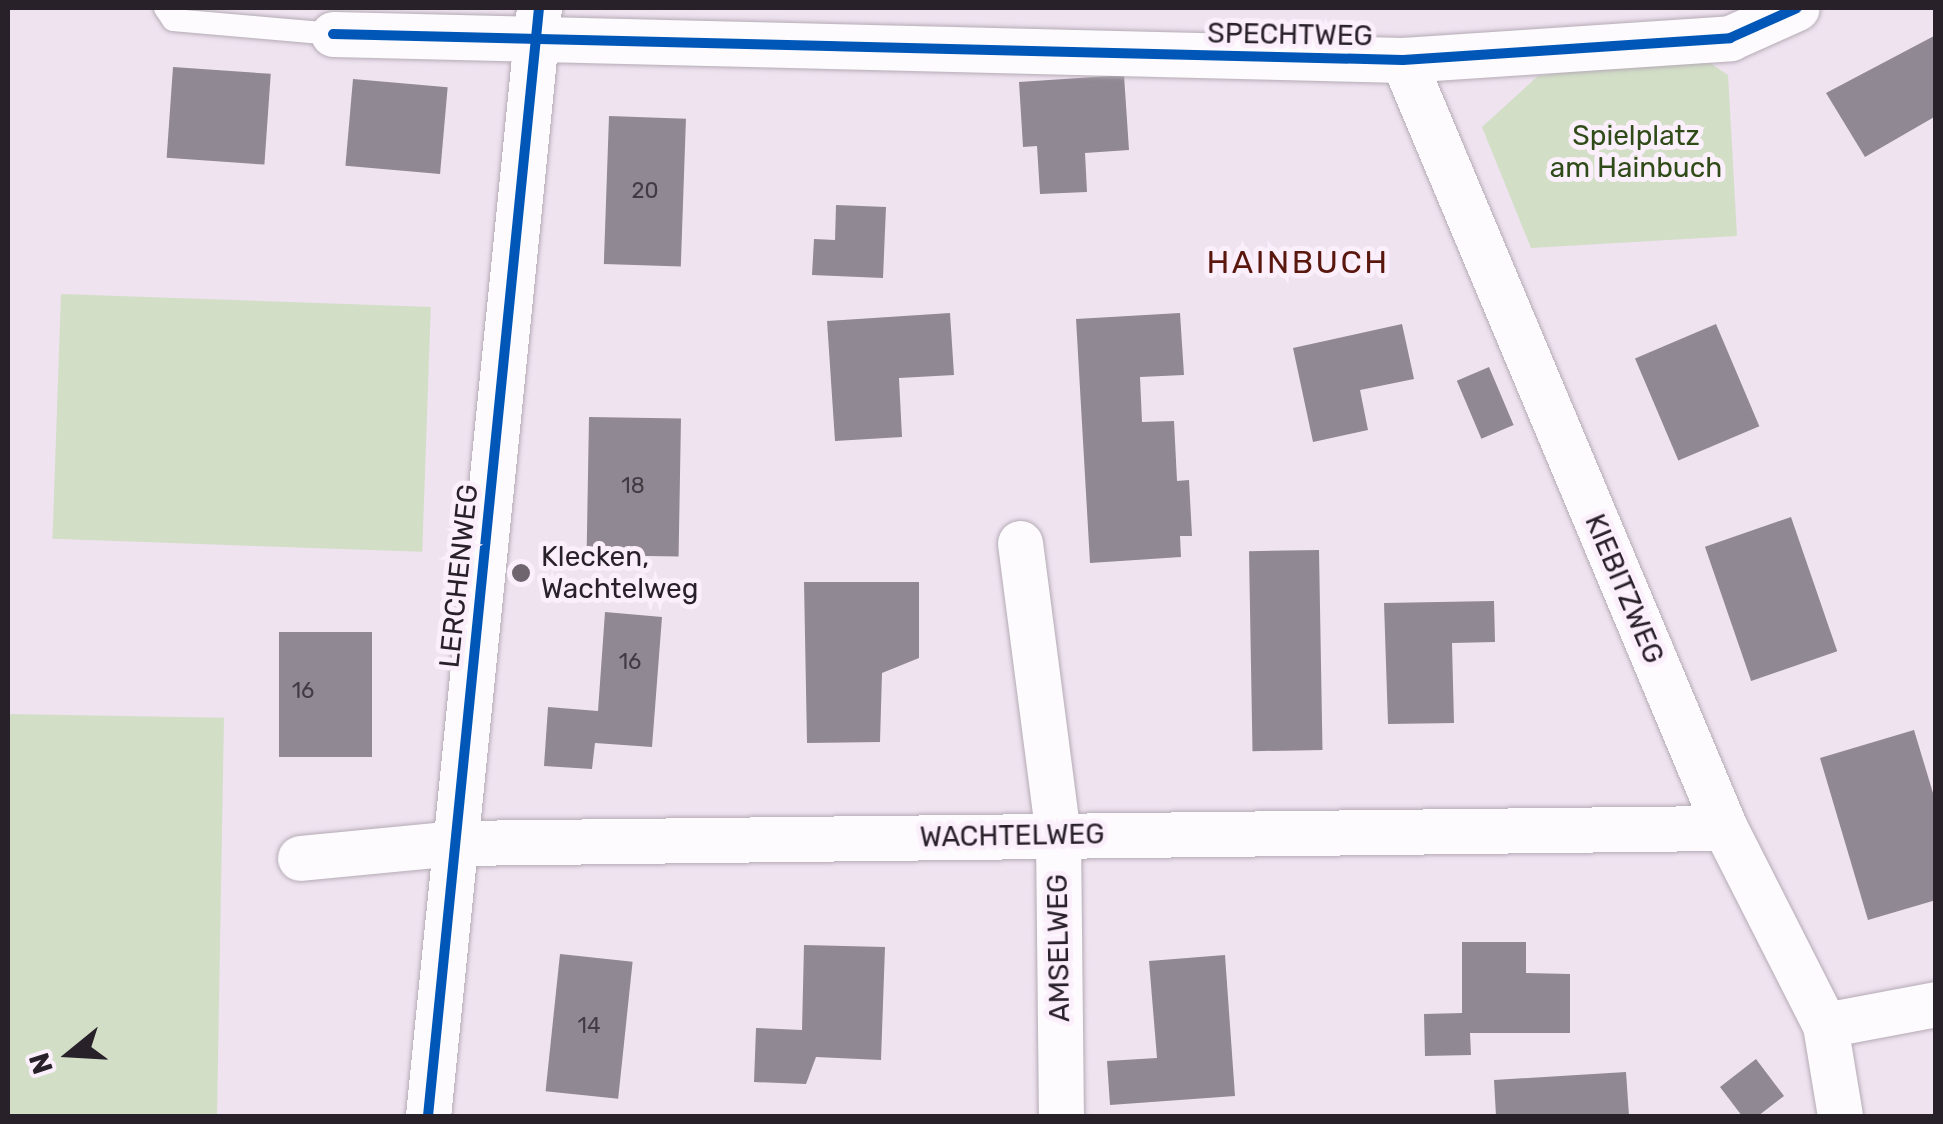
<!DOCTYPE html>
<style>
body{margin:0}
#map{position:relative;width:1943px;height:1124px;overflow:hidden;background:#efe3f0;font-family:Rubik,sans-serif}
div>[style]{position:absolute}
.green>*{inset:0;background:#d2dec6;transform-origin:0 0}
.building>*{inset:0;background:#908892;transform-origin:0 0}
.roads{filter:drop-shadow(0 0 2px #b4abb5) drop-shadow(0 0 2px #b4abb5)}
.lane>*{height:22px;margin:-11px;padding:0 11px;transform-origin:11px;border-radius:11px;background:#fdfbfd}
.street>*{height:45px;margin:-22.5px;padding:0 22.5px;transform-origin:22.5px;border-radius:22.5px;background:#fdfbfd}
.cycleway>*{height:10px;margin:-5px;padding:0 5px;transform-origin:5px;border-radius:5px;background:#0057b8}
.dots>*{width:28px;height:28px;translate:-50% -50%;box-sizing:border-box;border:5px solid #fbeffc;border-radius:50%}
span{translate:-50% -50%;white-space:nowrap;text-align:center;line-height:1.15;-webkit-text-stroke:10px #fbeffc;paint-order:stroke}
.number-label{font-size:22px;color:#433b43}
.number-label span{-webkit-text-stroke-width:0}
.street-label{font-size:28px;color:#292129}
.park-label{font-size:28px;color:#2f4b17}
.poi-label{font-size:28px;color:#292129}
.left{translate:0 -50%;text-align:left}
.quarter-label{font-size:32px;color:#5a170e;letter-spacing:2.5px}
.frame{position:absolute;inset:0;border:10px solid #292129;pointer-events:none}
.north{position:absolute;left:20px;top:1004px;width:100px;height:100px;-webkit-text-stroke:8px #fbeffc;paint-order:stroke;rotate:252deg;font-size:28px;font-weight:700;line-height:40px;text-align:center;color:#292129}
.north::after{content:'';display:block;margin:auto;width:35px;height:45px;background:#292129;clip-path:polygon(50% 0,100% 100%,50% 72%,0 100%)}
</style>
<div id="map">
<div class="green">
<div style="clip-path:polygon(1698px 55px,1728px 75px,1737px 236px,1531px 248px,1482px 127px,1538px 76px)"></div>
<div style="left:61px;top:294px;width:370px;height:245px;rotate:2deg"></div>
<div style="left:8px;top:714px;width:216px;height:402px;rotate:1deg"></div>
</div>
<div class="building">
<div style="clip-path:polygon(1934px 36px,1936px 116px,1865px 157px,1826px 93px)"></div>
<div style="left:173px;top:67px;width:98px;height:91px;rotate:4deg"></div>
<div style="clip-path:polygon(1124px 75px,1129px 150px,1085px 153px,1087px 192px,1040px 194px,1037px 146px,1023px 147px,1019px 82px)"></div>
<div style="left:353px;top:79px;width:95px;height:87px;rotate:5deg"></div>
<div style="left:609px;top:116px;width:77px;height:148px;rotate:2deg"></div>
<div style="clip-path:polygon(836px 205px,886px 207px,883px 278px,812px 275px,814px 239px,835px 240px)"></div>
<div style="clip-path:polygon(950px 313px,954px 375px,899px 378px,902px 437px,835px 441px,827px 321px)"></div>
<div style="clip-path:polygon(1180px 313px,1184px 375px,1140px 377px,1142px 422px,1174px 421px,1177px 481px,1189px 480px,1192px 536px,1180px 536px,1181px 557px,1090px 563px,1076px 319px)"></div>
<div style="clip-path:polygon(1402px 324px,1414px 379px,1360px 390px,1368px 430px,1313px 442px,1293px 348px)"></div>
<div style="left:1716px;top:324px;width:111px;height:88px;rotate:67deg"></div>
<div style="left:1489px;top:367px;width:63px;height:35px;rotate:67deg"></div>
<div style="left:589px;top:417px;width:92px;height:138px;rotate:1deg"></div>
<div style="left:1791px;top:517px;width:142px;height:91px;rotate:71deg"></div>
<div style="left:1319px;top:550px;width:200px;height:70px;rotate:89deg"></div>
<div style="clip-path:polygon(804px 582px,919px 582px,919px 658px,882px 673px,880px 742px,807px 743px)"></div>
<div style="clip-path:polygon(1494px 601px,1495px 642px,1452px 643px,1454px 723px,1388px 724px,1384px 603px)"></div>
<div style="clip-path:polygon(605px 612px,662px 617px,652px 747px,595px 743px,592px 769px,544px 766px,548px 707px,598px 711px)"></div>
<div style="left:279px;top:632px;width:93px;height:125px"></div>
<div style="clip-path:polygon(1914px 730px,1936px 803px,1936px 900px,1868px 920px,1820px 758px)"></div>
<div style="clip-path:polygon(1462px 942px,1526px 942px,1526px 973px,1570px 974px,1570px 1033px,1470px 1033px,1471px 1055px,1425px 1056px,1424px 1014px,1462px 1013px)"></div>
<div style="clip-path:polygon(804px 945px,885px 947px,881px 1060px,816px 1057px,806px 1084px,754px 1082px,756px 1028px,802px 1030px)"></div>
<div style="left:560px;top:954px;width:73px;height:138px;rotate:6deg"></div>
<div style="clip-path:polygon(1225px 955px,1235px 1096px,1110px 1105px,1107px 1061px,1157px 1058px,1149px 961px)"></div>
<div style="clip-path:polygon(1756px 1059px,1784px 1096px,1758px 1116px,1742px 1116px,1720px 1087px)"></div>
<div style="clip-path:polygon(1626px 1072px,1629px 1116px,1496px 1116px,1494px 1080px)"></div>
</div>
<div class="roads">
<div class="lane">
<div style="left:165px;top:8px;width:14px;rotate:56deg"></div>
<div style="left:173px;top:20px;width:161px;rotate:5deg"></div>
</div>
<div class="street">
<div style="left:333px;top:34px;width:1070px;rotate:1.39deg"></div>
<div style="left:1403px;top:60px;width:328px;rotate:-3.8deg"></div>
<div style="left:1730px;top:38px;width:73px;rotate:-24.1deg"></div>
<div style="left:1403px;top:60px;width:833px;rotate:67.25deg"></div>
<div style="left:1725px;top:828px;width:221px;rotate:63.1deg"></div>
<div style="left:1825px;top:1025px;width:92px;rotate:80.6deg"></div>
<div style="left:1020px;top:543px;width:294px;rotate:82.6deg"></div>
<div style="left:1058px;top:835px;width:281px;rotate:89.4deg"></div>
<div style="left:300px;top:858px;width:156px;rotate:-5.5deg"></div>
<div style="left:455px;top:843px;width:1270px;rotate:-0.68deg"></div>
<div style="left:1825px;top:1025px;width:113px;rotate:-10.7deg"></div>
<div style="left:428px;top:1116px;width:1114px;rotate:-84.28deg"></div>
</div>
</div>
<div class="cycleway">
<div style="left:333px;top:34px;width:1070px;rotate:1.39deg"></div>
<div style="left:1403px;top:60px;width:328px;rotate:-3.8deg"></div>
<div style="left:1730px;top:38px;width:73px;rotate:-24.1deg"></div>
<div style="left:428px;top:1116px;width:1114px;rotate:-84.28deg"></div>
</div>
<div class="dots">
<div style="left:521px;top:573px;background:#6e656f"></div>
</div>
<div class="number-label">
<span style="left:645px;top:191px">20</span>
<span style="left:633px;top:486px">18</span>
<span style="left:630px;top:662px">16</span>
<span style="left:303px;top:691px">16</span>
<span style="left:589px;top:1026px">14</span>
</div>
<div class="street-label">
<span style="left:1290px;top:35px;rotate:1deg">SPECHTWEG</span>
<span style="left:459px;top:576px;rotate:-84deg">LERCHENWEG</span>
<span style="left:1624px;top:589px;rotate:67deg">KIEBITZWEG</span>
<span style="left:1012px;top:836px;rotate:-1deg">WACHTELWEG</span>
<span style="left:1059px;top:948px;rotate:-91deg">AMSELWEG</span>
</div>
<div class="park-label">
<span style="left:1636px;top:152px">Spielplatz<br>am Hainbuch</span>
</div>
<div class="poi-label">
<span class="left" style="left:541px;top:573px">Klecken,<br>Wachtelweg</span>
</div>
<div class="quarter-label">
<span style="left:1298px;top:262px">HAINBUCH</span>
</div>
<div class="frame"></div>
<div class="north">N</div>
</div>
